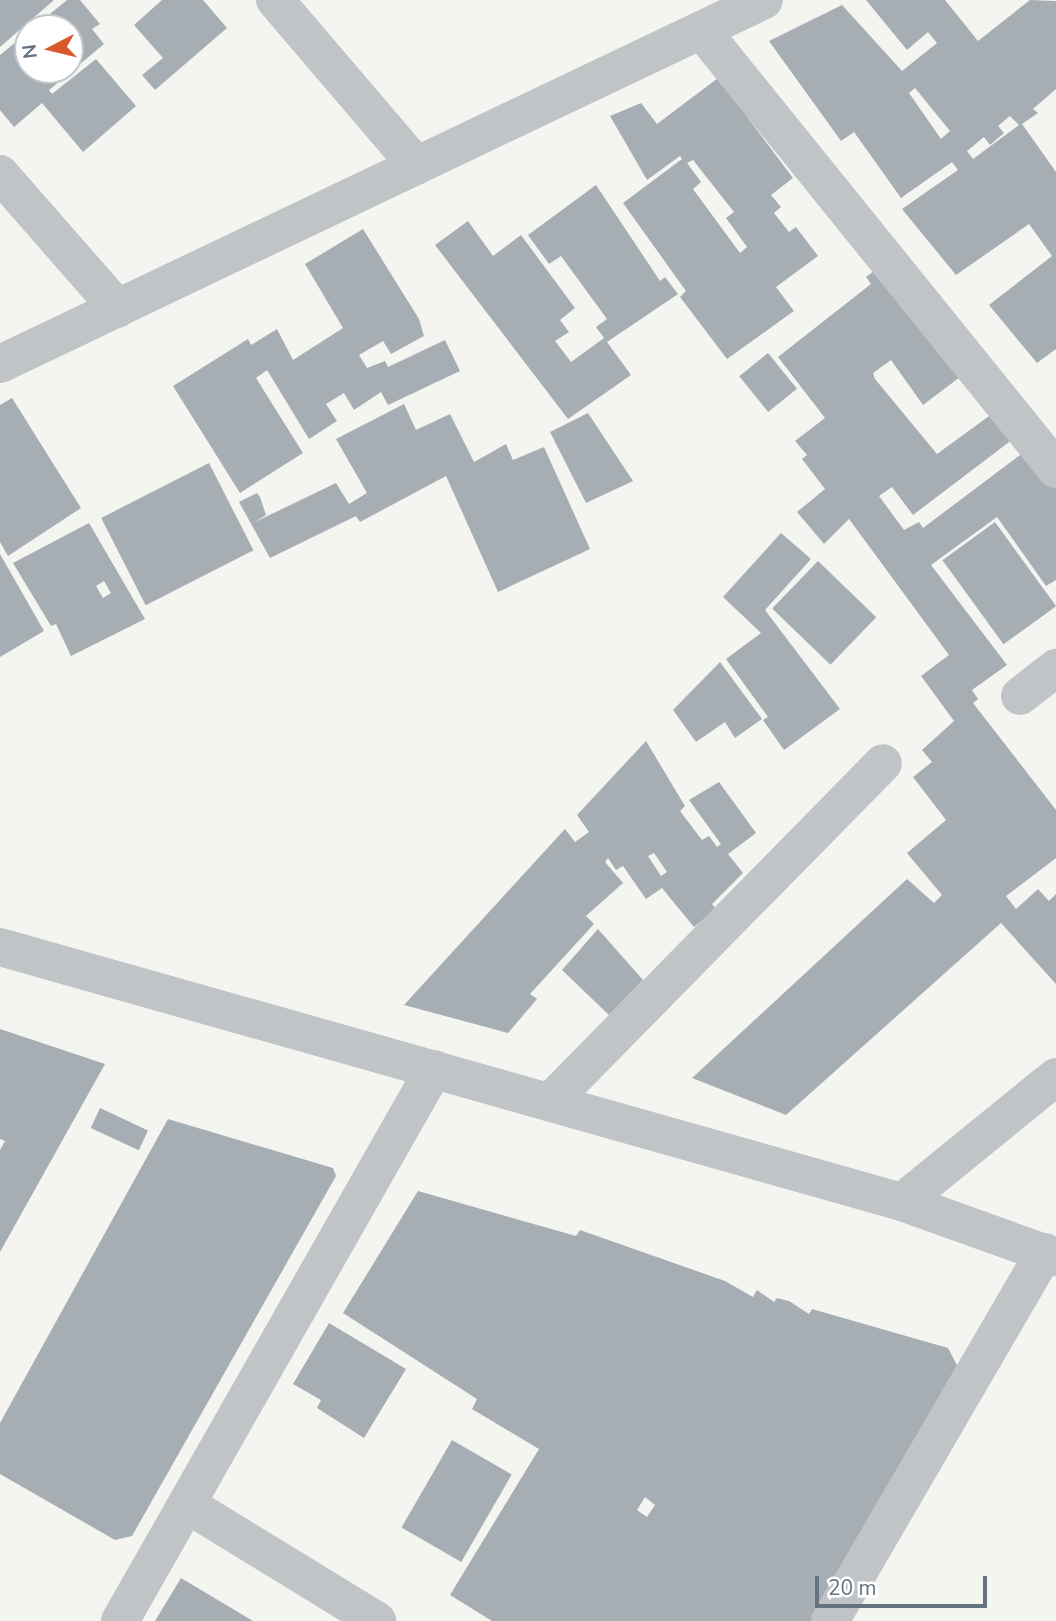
<!DOCTYPE html>
<style>
body{margin:0}
#map{position:relative;width:1056px;height:1621px;overflow:hidden;background:#f4f4f1;font-family:"Nunito Sans",sans-serif}
div>[style]{position:absolute}
.building>*{inset:0;background:#a7aeb3;transform-origin:0 0}
.minor>*{height:38px;margin:-19px;padding:0 19px;transform-origin:19px;border-radius:19px;background:#c0c4c7}
span{translate:-50% -50%;white-space:nowrap;text-align:center;line-height:1.15;-webkit-text-stroke:7px #fff;paint-order:stroke}
.north{position:absolute;left:14px;top:14px;width:70px;height:70px;box-sizing:border-box;background:#fff;border:2px solid #c1c7cc;border-radius:50%;rotate:263deg;font-size:19px;font-weight:700;line-height:28px;text-align:center;color:#657380}
.north::after{content:'';display:block;margin:auto;width:24px;height:32px;background:#da592b;clip-path:polygon(50% 0,100% 100%,50% 72%,0 100%)}
.scale{position:absolute;left:815px;top:1576px;width:172px;height:32px;box-sizing:border-box;border:4px solid #657380;border-top:0;padding-left:9px;font-size:21px;line-height:24px;white-space:nowrap;color:#657380;-webkit-text-stroke:5px #fff;paint-order:stroke}
</style>
<div id="map">
<div class="building">
<div style="clip-path:polygon(0 0,54px 0,0 47px)"></div>
<div style="clip-path:polygon(67px 0,80px 0,100px 24px,92px 29px,104px 44px,49px 90px,52px 94px,96px 59px,136px 106px,83px 152px,42px 103px,14px 127px,0 110px,0 55px,28px 32px,28px 70px,70px 70px,70px 28px,33px 28px)"></div>
<div style="clip-path:polygon(162px 0,203px 0,227px 28px,155px 90px,142px 75px,163px 58px,134px 25px)"></div>
<div style="clip-path:polygon(evenodd,866px 0,945px 0,978px 41px,1030px 0,1056px 1px,1056px 89px,1033px 109px,1038px 113px,1022px 124px,1056px 172px,1056px 349px,1037px 363px,989px 305px,1052px 256px,1029px 224px,956px 275px,902px 209px,958px 170px,952px 162px,901px 198px,854px 132px,841px 141px,769px 41px,842px 5px,902px 71px,937px 43px,928px 32px,907px 50px,866px 0,915px 88px,950px 131px,941px 139px,909px 93px,915px 88px,866px 0,1010px 116px,1019px 125px,973px 159px,967px 151px,984px 137px,990px 145px,1004px 133px,998px 126px,1010px 116px)"></div>
<div style="clip-path:polygon(evenodd,718px 78px,793px 178px,771px 195px,781px 207px,774px 213px,789px 232px,796px 227px,818px 256px,776px 287px,794px 311px,727px 359px,680px 297px,686px 291px,623px 203px,682px 159px,680px 156px,647px 180px,610px 116px,641px 103px,657px 124px,718px 78px,693px 160px,734px 212px,726px 218px,747px 247px,740px 253px,693px 189px,701px 182px,687px 163px,693px 160px)"></div>
<div style="clip-path:polygon(596px 185px,660px 281px,665px 277px,678px 294px,607px 342px,631px 375px,568px 419px,435px 245px,468px 221px,493px 256px,521px 235px,575px 308px,560px 320px,569px 332px,555px 341px,571px 362px,604px 338px,596px 327px,607px 319px,561px 256px,549px 264px,528px 235px)"></div>
<div style="clip-path:polygon(363px 229px,419px 319px,424px 336px,391px 354px,383px 341px,359px 355px,367px 368px,385px 361px,388px 367px,445px 340px,460px 371px,388px 405px,381px 392px,354px 410px,344px 393px,326px 404px,337px 421px,309px 439px,267px 370px,256px 378px,303px 453px,240px 493px,173px 386px,248px 339px,251px 345px,277px 329px,293px 360px,343px 328px,305px 264px)"></div>
<div style="clip-path:polygon(883px 264px,968px 371px,923px 405px,891px 360px,873px 373px,875px 379px,937px 454px,996px 411px,1017px 436px,913px 515px,892px 487px,879px 496px,904px 530px,919px 522px,923px 528px,1028px 449px,1056px 481px,1056px 580px,1046px 586px,997px 517px,931px 565px,1007px 665px,972px 690px,978px 699px,973px 703px,1056px 810px,1056px 858px,1006px 896px,1016px 909px,1038px 889px,1049px 901px,1056px 894px,1056px 984px,1001px 923px,786px 1115px,692px 1078px,907px 879px,934px 903px,942px 895px,907px 853px,946px 820px,913px 777px,932px 762px,922px 750px,954px 721px,921px 676px,949px 655px,849px 519px,824px 544px,797px 512px,825px 489px,802px 459px,807px 455px,795px 441px,825px 418px,778px 357px,871px 284px,866px 277px)"></div>
<div style="left:768px;top:353px;width:46px;height:37px;rotate:51deg"></div>
<div style="clip-path:polygon(12px 398px,81px 508px,8px 556px,0 542px,0 405px)"></div>
<div style="clip-path:polygon(404px 404px,416px 430px,450px 414px,474px 462px,506px 444px,513px 460px,544px 447px,590px 549px,498px 592px,446px 476px,360px 522px,356px 516px,270px 558px,239px 502px,257px 493px,260px 497px,266px 515px,255px 522px,336px 483px,349px 504px,367px 493px,336px 439px)"></div>
<div style="clip-path:polygon(588px 413px,633px 481px,586px 503px,550px 432px)"></div>
<div style="left:209px;top:463px;width:98px;height:121px;rotate:63deg"></div>
<div style="left:995px;top:522px;width:104px;height:65px;rotate:54deg"></div>
<div style="clip-path:polygon(evenodd,89px 523px,145px 619px,71px 656px,56px 624px,51px 626px,13px 563px,89px 523px,104px 581px,111px 593px,103px 598px,96px 586px,104px 581px)"></div>
<div style="clip-path:polygon(781px 533px,811px 559px,765px 610px,840px 709px,784px 750px,763px 720px,768px 717px,726px 659px,761px 633px,723px 597px)"></div>
<div style="clip-path:polygon(0 554px,44px 631px,0 657px)"></div>
<div style="left:818px;top:561px;width:81px;height:66px;rotate:44deg"></div>
<div style="clip-path:polygon(720px 662px,762px 719px,735px 738px,725px 722px,696px 742px,673px 710px)"></div>
<div style="clip-path:polygon(evenodd,646px 741px,685px 806px,680px 811px,702px 840px,709px 836px,717px 847px,721px 844px,689px 800px,719px 782px,756px 833px,728px 854px,743px 873px,712px 904px,716px 909px,694px 927px,662px 888px,646px 899px,623px 866px,616px 870px,608px 858px,605px 862px,623px 883px,586px 916px,594px 924px,530px 994px,537px 999px,508px 1033px,404px 1005px,565px 829px,575px 842px,589px 832px,577px 815px,646px 741px,654px 853px,667px 872px,661px 876px,648px 856px,654px 853px)"></div>
<div style="clip-path:polygon(598px 929px,643px 980px,609px 1015px,562px 970px)"></div>
<div style="clip-path:polygon(0 1029px,105px 1064px,0 1252px,0 1150px,5px 1141px,0 1139px)"></div>
<div style="left:100px;top:1108px;width:53px;height:22px;rotate:25deg"></div>
<div style="clip-path:polygon(168px 1119px,333px 1168px,336px 1176px,132px 1536px,115px 1540px,0 1474px,0 1423px)"></div>
<div style="clip-path:polygon(evenodd,418px 1191px,576px 1236px,580px 1230px,725px 1281px,753px 1297px,757px 1290px,774px 1302px,777px 1298px,789px 1301px,809px 1314px,812px 1309px,948px 1348px,961px 1373px,813px 1621px,492px 1621px,450px 1595px,539px 1449px,472px 1409px,477px 1399px,343px 1313px,418px 1191px,645px 1497px,655px 1505px,647px 1517px,637px 1510px,645px 1497px)"></div>
<div style="clip-path:polygon(329px 1323px,406px 1369px,364px 1438px,317px 1408px,321px 1400px,293px 1384px)"></div>
<div style="left:452px;top:1440px;width:69px;height:101px;rotate:30deg"></div>
<div style="clip-path:polygon(181px 1578px,253px 1621px,155px 1621px)"></div>
</div>
<div class="minor">
<div style="left:275px;top:0;width:218px;rotate:49.5deg"></div>
<div style="left:703px;top:32px;width:562px;rotate:51.07deg"></div>
<div style="left:0;top:174px;width:179px;rotate:48.8deg"></div>
<div style="left:0;top:364px;width:846px;rotate:-25.47deg"></div>
<div style="left:1020px;top:696px;width:46px;rotate:-37.9deg"></div>
<div style="left:0;top:947px;width:937px;rotate:15.79deg"></div>
<div style="left:902px;top:1202px;width:164px;rotate:19.7deg"></div>
<div style="left:552px;top:1100px;width:472px;rotate:-45.5deg"></div>
<div style="left:902px;top:1202px;width:198px;rotate:-39.1deg"></div>
<div style="left:188px;top:1505px;width:222px;rotate:31.5deg"></div>
<div style="left:120px;top:1621px;width:635px;rotate:-60.37deg"></div>
<div style="left:830px;top:1621px;width:427px;rotate:-59.8deg"></div>
</div>
<div class="north">N</div>
<div class="scale">20 m</div>
</div>
